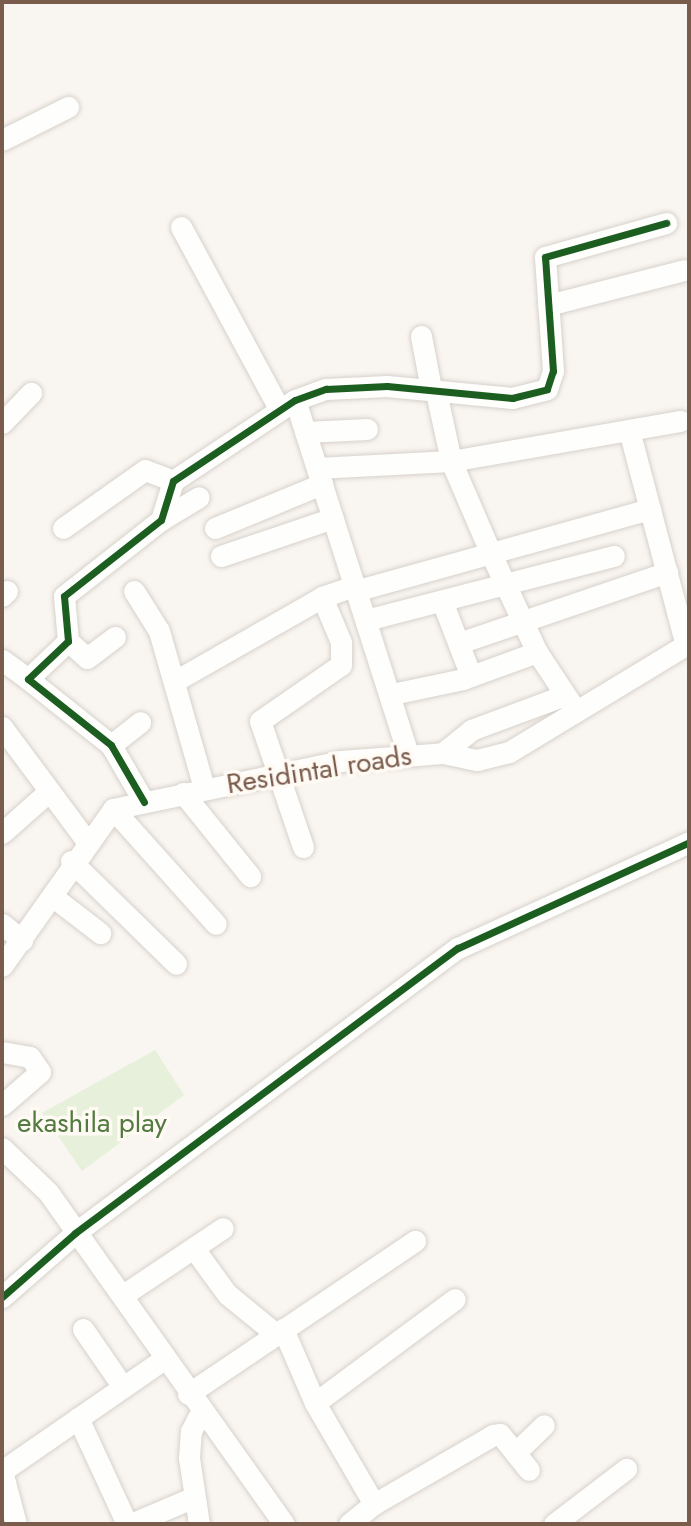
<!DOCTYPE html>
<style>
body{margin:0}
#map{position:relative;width:691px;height:1526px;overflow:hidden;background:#f9f5f0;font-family:Jost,sans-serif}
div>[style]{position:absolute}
.green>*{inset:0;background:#e7f0db}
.roads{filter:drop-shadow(0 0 2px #d7d1cb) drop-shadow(0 0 2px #d7d1cb)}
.minor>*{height:21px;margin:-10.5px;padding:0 10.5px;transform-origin:10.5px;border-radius:10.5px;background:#fefefd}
.cycleway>*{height:7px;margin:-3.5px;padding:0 3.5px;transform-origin:3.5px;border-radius:3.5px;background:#1b5e20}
span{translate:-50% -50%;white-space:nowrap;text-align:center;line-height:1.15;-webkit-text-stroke:7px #fffaf3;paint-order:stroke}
.street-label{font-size:28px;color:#7a5c4d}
.park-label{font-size:28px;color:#537a41}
.frame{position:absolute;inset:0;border:4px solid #7a5c4d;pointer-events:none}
</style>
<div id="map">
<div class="green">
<div style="clip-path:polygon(155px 1050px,184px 1095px,82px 1171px,42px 1113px)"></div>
</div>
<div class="roads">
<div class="minor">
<div style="left:2px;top:140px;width:74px;rotate:-26.6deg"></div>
<div style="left:181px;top:227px;width:206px;rotate:61.6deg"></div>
<div style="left:548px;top:305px;width:140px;rotate:-14.4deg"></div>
<div style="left:421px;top:336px;width:54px;rotate:79.3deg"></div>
<div style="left:436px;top:392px;width:71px;rotate:77.7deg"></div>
<div style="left:451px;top:461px;width:101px;rotate:66.7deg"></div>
<div style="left:491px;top:554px;width:108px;rotate:64.9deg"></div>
<div style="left:537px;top:652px;width:71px;rotate:56.5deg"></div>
<div style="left:295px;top:400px;width:372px;rotate:72.3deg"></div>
<div style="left:2px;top:423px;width:42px;rotate:-46deg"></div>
<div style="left:629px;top:430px;width:222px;rotate:75.2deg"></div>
<div style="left:305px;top:432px;width:62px;rotate:-2.8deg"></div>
<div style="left:317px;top:468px;width:134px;rotate:-3deg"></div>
<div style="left:451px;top:461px;width:233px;rotate:-9.9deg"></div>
<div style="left:161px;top:520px;width:44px;rotate:-31.2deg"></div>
<div style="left:63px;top:528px;width:100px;rotate:-35.3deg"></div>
<div style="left:145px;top:470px;width:30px;rotate:21deg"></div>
<div style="left:215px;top:528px;width:116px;rotate:-22.4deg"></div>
<div style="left:221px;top:556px;width:118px;rotate:-18.7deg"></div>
<div style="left:358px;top:590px;width:303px;rotate:-15.5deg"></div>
<div style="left:134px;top:591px;width:47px;rotate:58deg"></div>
<div style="left:159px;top:631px;width:163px;rotate:74deg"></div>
<div style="left:2px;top:596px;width:7px;rotate:-45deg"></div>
<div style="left:442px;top:601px;width:80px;rotate:68.9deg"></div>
<div style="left:366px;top:620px;width:256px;rotate:-14.5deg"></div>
<div style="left:68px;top:641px;width:25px;rotate:42deg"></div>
<div style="left:87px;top:658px;width:35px;rotate:-37deg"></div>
<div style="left:459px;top:643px;width:220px;rotate:-18.8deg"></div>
<div style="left:2px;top:660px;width:32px;rotate:36deg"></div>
<div style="left:175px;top:681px;width:169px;rotate:-29.7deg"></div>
<div style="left:322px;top:597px;width:36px;rotate:-19deg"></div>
<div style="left:392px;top:694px;width:73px;rotate:-11.9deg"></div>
<div style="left:463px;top:679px;width:79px;rotate:-20deg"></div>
<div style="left:2px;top:727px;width:141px;rotate:53.4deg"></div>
<div style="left:111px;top:745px;width:37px;rotate:-38deg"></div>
<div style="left:443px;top:753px;width:36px;rotate:-39deg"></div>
<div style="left:471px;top:730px;width:100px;rotate:-20.4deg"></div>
<div style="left:183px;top:793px;width:107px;rotate:51.1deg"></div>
<div style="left:144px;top:802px;width:66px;rotate:-120.1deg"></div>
<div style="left:111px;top:745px;width:106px;rotate:-141.5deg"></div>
<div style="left:28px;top:679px;width:55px;rotate:-43.5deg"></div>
<div style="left:68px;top:641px;width:45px;rotate:-95.1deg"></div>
<div style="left:64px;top:596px;width:123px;rotate:-38.1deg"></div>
<div style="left:161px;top:520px;width:41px;rotate:-72.9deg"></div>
<div style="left:173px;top:481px;width:146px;rotate:-33.6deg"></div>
<div style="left:295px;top:400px;width:33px;rotate:-20deg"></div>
<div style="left:326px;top:389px;width:61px;rotate:-2.8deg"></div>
<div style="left:387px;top:386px;width:126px;rotate:5.5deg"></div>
<div style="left:512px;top:398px;width:36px;rotate:-14deg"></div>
<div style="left:547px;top:389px;width:19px;rotate:-72deg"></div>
<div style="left:553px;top:371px;width:114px;rotate:-94deg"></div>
<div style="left:545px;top:257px;width:126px;rotate:-15.7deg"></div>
<div style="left:113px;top:809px;width:154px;rotate:48.2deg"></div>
<div style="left:2px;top:833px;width:60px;rotate:-41.6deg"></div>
<div style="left:303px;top:847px;width:133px;rotate:-108.8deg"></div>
<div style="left:260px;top:721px;width:98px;rotate:-34.7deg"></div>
<div style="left:341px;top:665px;width:23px;rotate:-90deg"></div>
<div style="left:341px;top:642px;width:49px;rotate:-112.9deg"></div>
<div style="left:71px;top:861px;width:147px;rotate:44.4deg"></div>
<div style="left:52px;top:896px;width:61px;rotate:37.6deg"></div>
<div style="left:2px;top:924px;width:26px;rotate:39deg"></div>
<div style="left:2px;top:966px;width:192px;rotate:-54.7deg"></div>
<div style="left:113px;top:809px;width:232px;rotate:-11.9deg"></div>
<div style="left:340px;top:761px;width:103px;rotate:-4.4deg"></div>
<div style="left:443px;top:753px;width:35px;rotate:12deg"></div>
<div style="left:477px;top:760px;width:33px;rotate:-14deg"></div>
<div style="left:509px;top:752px;width:210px;rotate:-31.2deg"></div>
<div style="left:2px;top:1052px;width:28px;rotate:10deg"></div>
<div style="left:30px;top:1057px;width:18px;rotate:56deg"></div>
<div style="left:40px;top:1072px;width:50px;rotate:139deg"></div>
<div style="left:2px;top:1148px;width:64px;rotate:43.7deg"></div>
<div style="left:48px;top:1192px;width:407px;rotate:54.6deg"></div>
<div style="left:195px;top:1250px;width:54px;rotate:54deg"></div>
<div style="left:227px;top:1294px;width:63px;rotate:39.2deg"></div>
<div style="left:123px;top:1295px;width:120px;rotate:-33.8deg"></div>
<div style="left:2px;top:1297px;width:97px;rotate:-41.2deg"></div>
<div style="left:75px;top:1233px;width:477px;rotate:-36.7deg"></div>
<div style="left:458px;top:948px;width:254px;rotate:-24.6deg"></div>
<div style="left:83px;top:1329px;width:70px;rotate:55.4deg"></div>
<div style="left:283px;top:1329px;width:81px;rotate:66.6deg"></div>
<div style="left:315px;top:1403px;width:117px;rotate:59.7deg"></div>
<div style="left:374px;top:1504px;width:138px;rotate:-30.1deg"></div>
<div style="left:493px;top:1435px;width:7px;rotate:-8deg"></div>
<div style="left:500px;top:1434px;width:46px;rotate:51.1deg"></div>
<div style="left:188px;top:1394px;width:274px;rotate:-34deg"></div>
<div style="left:315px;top:1403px;width:174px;rotate:-36.6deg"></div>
<div style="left:78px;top:1418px;width:117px;rotate:65.2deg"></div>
<div style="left:515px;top:1453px;width:40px;rotate:-44deg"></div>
<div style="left:2px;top:1471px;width:198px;rotate:-34.7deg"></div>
<div style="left:2px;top:1471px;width:55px;rotate:75.2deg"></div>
<div style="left:131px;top:1524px;width:69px;rotate:-23.2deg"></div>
<div style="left:199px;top:1524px;width:67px;rotate:-98.6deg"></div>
<div style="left:189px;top:1458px;width:27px;rotate:-86deg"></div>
<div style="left:191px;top:1431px;width:21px;rotate:-62deg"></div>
<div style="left:349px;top:1524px;width:32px;rotate:-39deg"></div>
<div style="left:554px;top:1524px;width:91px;rotate:-37.4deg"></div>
</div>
</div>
<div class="cycleway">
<div style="left:144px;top:802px;width:66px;rotate:-120.1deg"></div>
<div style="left:111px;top:745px;width:106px;rotate:-141.5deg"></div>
<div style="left:28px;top:679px;width:55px;rotate:-43.5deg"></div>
<div style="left:68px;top:641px;width:45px;rotate:-95.1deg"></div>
<div style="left:64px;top:596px;width:123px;rotate:-38.1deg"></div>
<div style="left:161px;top:520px;width:41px;rotate:-72.9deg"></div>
<div style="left:173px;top:481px;width:146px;rotate:-33.6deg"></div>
<div style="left:295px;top:400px;width:33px;rotate:-20deg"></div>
<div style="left:326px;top:389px;width:61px;rotate:-2.8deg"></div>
<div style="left:387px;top:386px;width:126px;rotate:5.5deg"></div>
<div style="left:512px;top:398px;width:36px;rotate:-14deg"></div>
<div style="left:547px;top:389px;width:19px;rotate:-72deg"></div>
<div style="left:553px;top:371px;width:114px;rotate:-94deg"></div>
<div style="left:545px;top:257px;width:126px;rotate:-15.7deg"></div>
<div style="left:2px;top:1297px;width:97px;rotate:-41.2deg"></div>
<div style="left:75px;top:1233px;width:477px;rotate:-36.7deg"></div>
<div style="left:458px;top:948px;width:254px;rotate:-24.6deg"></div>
</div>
<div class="street-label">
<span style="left:319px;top:770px;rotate:-9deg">Residintal roads</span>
</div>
<div class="park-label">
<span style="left:92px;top:1123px">ekashila play</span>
</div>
<div class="frame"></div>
</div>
